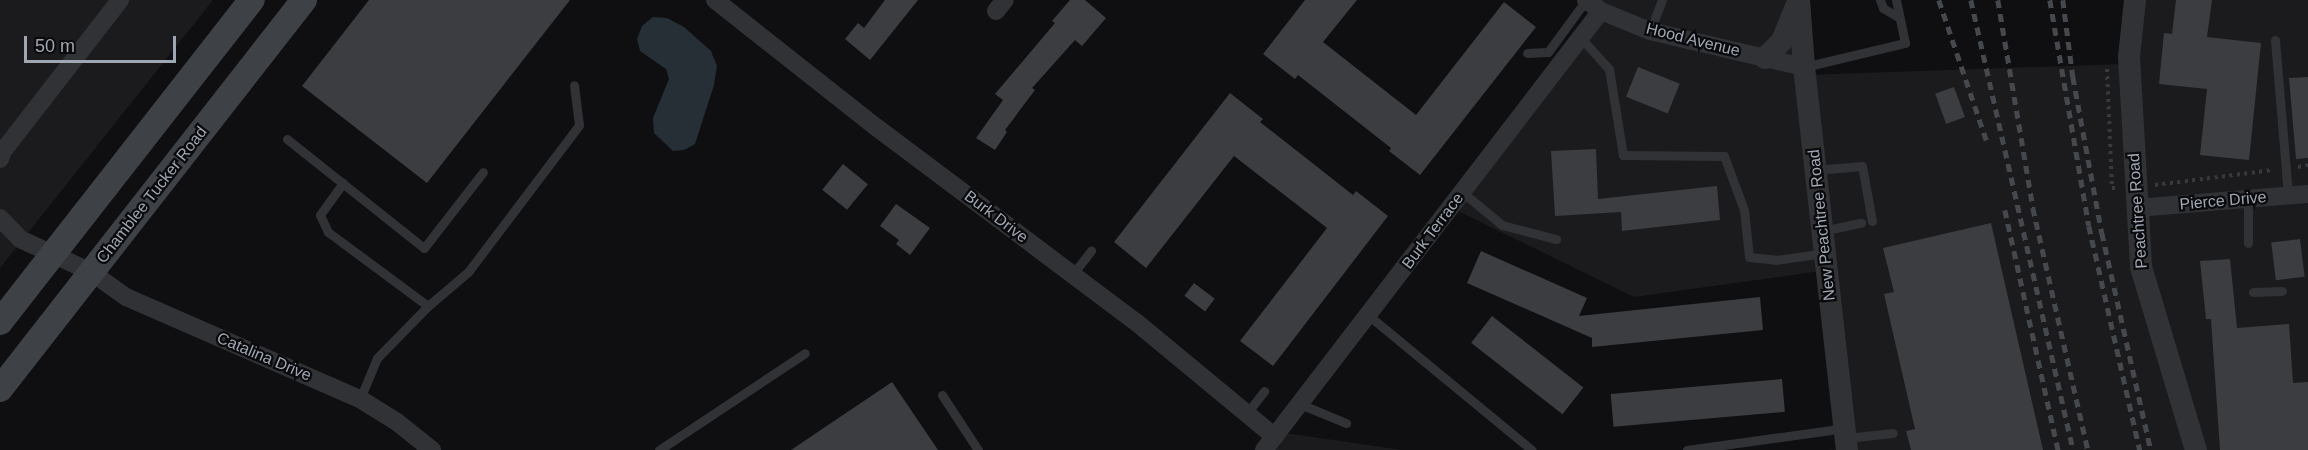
<!DOCTYPE html>
<style>
body{margin:0}
#map{position:relative;width:2308px;height:450px;overflow:hidden;background:#0f0f11;font-family:Arial,sans-serif}
div>[style]{position:absolute}
.built>*{inset:0;background:#1b1b1e}
.water>*{inset:0;background:#252f35}
.building>*{inset:0;background:#3b3d41;transform-origin:0 0}
.path>*{height:4px;margin-top:-2px;transform-origin:0;background:repeating-linear-gradient(90deg,#36393d 0 3px,transparent 0 7.5px)}
.service>*{height:9px;margin:-4.5px;padding:0 4.5px;transform-origin:4.5px;border-radius:4.5px;background:#303236}
.minor>*{height:18px;margin:-9px;padding:0 9px;transform-origin:9px;border-radius:9px;background:#303236}
.tertiary>*{height:22px;margin:-11px;padding:0 11px;transform-origin:11px;border-radius:11px;background:#303236}
.secondary>*{height:26px;margin:-13px;padding:0 13px;transform-origin:13px;border-radius:13px;background:#3e4146}
.rail>*{height:4.5px;margin-top:-2.25px;transform-origin:0;background:repeating-linear-gradient(90deg,#45484d 0 8px,transparent 0 14px)}
span{translate:-50% -50%;white-space:nowrap;text-align:center;line-height:1.15;-webkit-text-stroke:4.5px #0a0a0c;paint-order:stroke}
.street-label{font-size:16px;color:#9fa7b3}
.scale{position:absolute;left:24px;top:36px;width:152px;height:27px;box-sizing:border-box;border:3px solid #9fa7b3;border-top:0;padding-left:8px;font-size:18px;line-height:21px;white-space:nowrap;color:#9fa7b3;-webkit-text-stroke:4px #0a0a0c;paint-order:stroke}
</style>
<div id="map">
<div class="built">
<div style="clip-path:polygon(0 0,213px 0,0 268px)"></div>
<div style="clip-path:polygon(1580px 0,1791px 0,1805px 75px,2124px 64px,2131px 0,2308px 0,2308px 450px,1826px 450px,1854px 448px,1835px 269px,1634px 297px,1446px 205px,1600px 15px)"></div>
<div style="clip-path:polygon(1285px 433px,1402px 450px,1272px 450px)"></div>
</div>
<div class="water">
<div style="clip-path:polygon(653px 17px,667px 18px,684px 27px,711px 51px,717px 66px,714px 85px,695px 144px,684px 150px,673px 151px,654px 133px,653px 118px,669px 79px,666px 69px,640px 51px,637px 39px,642px 26px)"></div>
</div>
<div class="building">
<div style="clip-path:polygon(369px 0,570px 0,427px 183px,302px 86px)"></div>
<div style="clip-path:polygon(885px 0,918px 0,870px 60px,845px 39px,858px 23px,864px 28px)"></div>
<div style="clip-path:polygon(1070px 0,1085px 0,1106px 18px,1082px 46px,1075px 40px,1032px 88px,1035px 90px,1005px 130px,1007px 132px,995px 150px,976px 138px,1003px 100px,995px 94px,1055px 23px,1052px 21px)"></div>
<div style="clip-path:polygon(1305px 0,1357px 0,1323px 42px,1416px 115px,1504px 2px,1536px 27px,1420px 175px,1389px 151px,1391px 148px,1298px 75px,1295px 79px,1263px 54px)"></div>
<div style="clip-path:polygon(2176px 0,2212px 0,2207px 37px,2261px 43px,2249px 160px,2200px 155px,2207px 89px,2159px 84px,2164px 33px,2172px 34px)"></div>
<div style="left:1638px;top:67px;width:45px;height:32px;rotate:22deg"></div>
<div style="clip-path:polygon(2308px 77px,2308px 158px,2296px 159px,2289px 78px)"></div>
<div style="left:1954px;top:87px;width:32px;height:20px;rotate:70deg"></div>
<div style="clip-path:polygon(1230px 93px,1263px 119px,1260px 122px,1353px 195px,1356px 191px,1388px 216px,1273px 366px,1240px 341px,1327px 228px,1234px 156px,1146px 268px,1114px 242px)"></div>
<div style="clip-path:polygon(1596px 149px,1598px 199px,1717px 186px,1720px 220px,1622px 231px,1621px 212px,1555px 216px,1551px 151px)"></div>
<div style="left:843px;top:164px;width:32px;height:33px;rotate:39deg"></div>
<div style="clip-path:polygon(896px 204px,930px 228px,910px 255px,896px 244px,899px 240px,880px 226px)"></div>
<div style="clip-path:polygon(1991px 223px,2043px 450px,1911px 450px,1906px 431px,1915px 429px,1884px 294px,1894px 292px,1883px 248px)"></div>
<div style="left:2300px;top:239px;width:38px;height:29px;rotate:83deg"></div>
<div style="clip-path:polygon(1481px 251px,1587px 298px,1579px 316px,1760px 297px,1763px 330px,1592px 347px,1592px 338px,1467px 283px)"></div>
<div style="clip-path:polygon(2230px 259px,2237px 328px,2289px 324px,2293px 383px,2308px 382px,2308px 450px,2220px 450px,2211px 319px,2206px 319px,2200px 261px)"></div>
<div style="left:1194px;top:283px;width:26px;height:16px;rotate:37deg"></div>
<div style="left:1492px;top:316px;width:116px;height:34px;rotate:38deg"></div>
<div style="left:1782px;top:379px;width:33px;height:172px;rotate:85deg"></div>
<div style="clip-path:polygon(892px 382px,938px 450px,791px 450px)"></div>
</div>
<div class="path">
<div style="left:2107px;top:69px;width:119px;rotate:87.6deg"></div>
<div style="left:2112px;top:188px;width:6px"></div>
<div style="left:2298px;top:167px;width:10px;rotate:-11deg"></div>
<div style="left:2155px;top:185px;width:119px;rotate:-7.2deg"></div>
</div>
<div class="service">
<div style="left:1880px;top:0;width:9px;rotate:69deg"></div>
<div style="left:1883px;top:8px;width:17px;rotate:31deg"></div>
<div style="left:1650px;top:31px;width:33px;rotate:-69deg"></div>
<div style="left:1581px;top:38px;width:42px;rotate:47.9deg"></div>
<div style="left:1609px;top:69px;width:87px;rotate:80.8deg"></div>
<div style="left:1623px;top:155px;width:101px;rotate:0.6deg"></div>
<div style="left:1724px;top:156px;width:58px;rotate:69.7deg"></div>
<div style="left:1744px;top:210px;width:47px;rotate:83.9deg"></div>
<div style="left:1749px;top:257px;width:27px;rotate:6deg"></div>
<div style="left:1776px;top:260px;width:49px;rotate:-8.1deg"></div>
<div style="left:2275px;top:40px;width:156px;rotate:85.2deg"></div>
<div style="left:1527px;top:53px;width:21px;rotate:-3deg"></div>
<div style="left:1548px;top:52px;width:64px;rotate:-53.8deg"></div>
<div style="left:1804px;top:67px;width:104px;rotate:-13.4deg"></div>
<div style="left:1905px;top:43px;width:44px;rotate:-101.8deg"></div>
<div style="left:287px;top:139px;width:175px;rotate:38.5deg"></div>
<div style="left:424px;top:248px;width:96px;rotate:-52.2deg"></div>
<div style="left:1815px;top:170px;width:47px;rotate:-4.9deg"></div>
<div style="left:1862px;top:166px;width:56px;rotate:79.7deg"></div>
<div style="left:343px;top:183px;width:39px;rotate:126deg"></div>
<div style="left:320px;top:215px;width:19px;rotate:65deg"></div>
<div style="left:328px;top:232px;width:124px;rotate:36.5deg"></div>
<div style="left:1462px;top:192px;width:52px;rotate:39.5deg"></div>
<div style="left:1502px;top:225px;width:56px;rotate:14.5deg"></div>
<div style="left:1822px;top:231px;width:40px;rotate:-12deg"></div>
<div style="left:2248px;top:243px;width:44px;rotate:-90deg"></div>
<div style="left:1072px;top:275px;width:31px;rotate:-52deg"></div>
<div style="left:2253px;top:292px;width:29px;rotate:-2deg"></div>
<div style="left:1368px;top:315px;width:212px;rotate:39.5deg"></div>
<div style="left:942px;top:395px;width:66px;rotate:56.8deg"></div>
<div style="left:360px;top:399px;width:44px;rotate:-67.5deg"></div>
<div style="left:377px;top:358px;width:73px;rotate:-45.6deg"></div>
<div style="left:428px;top:306px;width:52px;rotate:-40.4deg"></div>
<div style="left:468px;top:272px;width:184px;rotate:-52.9deg"></div>
<div style="left:579px;top:125px;width:40px;rotate:-97.1deg"></div>
<div style="left:1300px;top:404px;width:50px;rotate:22.4deg"></div>
<div style="left:1247px;top:413px;width:28px;rotate:-52deg"></div>
<div style="left:1846px;top:438px;width:47px;rotate:-6.1deg"></div>
<div style="left:659px;top:450px;width:175px;rotate:-33.6deg"></div>
<div style="left:1687px;top:450px;width:160px;rotate:-7.9deg"></div>
</div>
<div class="minor">
<div style="left:715px;top:0;width:205px;rotate:38.3deg"></div>
<div style="left:876px;top:127px;width:325px;rotate:36.9deg"></div>
<div style="left:1136px;top:322px;width:180px;rotate:39.6deg"></div>
<div style="left:1586px;top:0;width:19px;rotate:36deg"></div>
<div style="left:1601px;top:11px;width:53px;rotate:22.2deg"></div>
<div style="left:1650px;top:31px;width:158px;rotate:13.2deg"></div>
<div style="left:996px;top:11px;width:14px;rotate:-51deg"></div>
<div style="left:0;top:159px;width:9px;rotate:-69deg"></div>
<div style="left:3px;top:151px;width:191px;rotate:-52.2deg"></div>
<div style="left:2137px;top:208px;width:172px;rotate:-4.7deg"></div>
<div style="left:0;top:218px;width:29px;rotate:46deg"></div>
<div style="left:20px;top:239px;width:78px;rotate:24.9deg"></div>
<div style="left:91px;top:272px;width:43px;rotate:35.5deg"></div>
<div style="left:126px;top:297px;width:255px;rotate:23.6deg"></div>
<div style="left:360px;top:399px;width:44px;rotate:31.9deg"></div>
<div style="left:397px;top:422px;width:45px;rotate:38.7deg"></div>
<div style="left:1264px;top:450px;width:553px;rotate:-52.49deg"></div>
</div>
<div class="tertiary">
<div style="left:1799px;top:0;width:67px;rotate:85.7deg"></div>
<div style="left:1804px;top:67px;width:385px;rotate:83.6deg"></div>
<div style="left:2135px;top:0;width:57px;rotate:96deg"></div>
<div style="left:2129px;top:57px;width:210px;rotate:86.7deg"></div>
<div style="left:2141px;top:267px;width:191px;rotate:73.3deg"></div>
<div style="left:1765px;top:58px;width:24px;rotate:-45deg"></div>
<div style="left:1782px;top:41px;width:37px;rotate:-68deg"></div>
</div>
<div class="secondary">
<div style="left:0;top:322px;width:409px;rotate:-52deg"></div>
<div style="left:0;top:389px;width:494px;rotate:-52deg"></div>
</div>
<div class="rail">
<div style="left:1939px;top:0;width:153px;rotate:71.3deg"></div>
<div style="left:1971px;top:0;width:461px;rotate:77.2deg"></div>
<div style="left:1998px;top:0;width:211px;rotate:80.4deg"></div>
<div style="left:2033px;top:208px;width:248px;rotate:77.2deg"></div>
<div style="left:2050px;top:0;width:229px;rotate:80.2deg"></div>
<div style="left:2089px;top:226px;width:230px;rotate:77.2deg"></div>
<div style="left:2063px;top:0;width:78px;rotate:82.6deg"></div>
<div style="left:2073px;top:77px;width:159px;rotate:79.5deg"></div>
<div style="left:2102px;top:233px;width:222px;rotate:77.3deg"></div>
<div style="left:2005px;top:210px;width:246px;rotate:77.5deg"></div>
</div>
<div class="street-label">
<span style="left:1693px;top:40px;rotate:14deg">Hood Avenue</span>
<span style="left:152px;top:195px;rotate:-52deg">Chamblee Tucker Road</span>
<span style="left:2223px;top:201px;rotate:-5deg">Pierce Drive</span>
<span style="left:2138px;top:211px;rotate:-94deg">Peachtree Road</span>
<span style="left:996px;top:217px;rotate:37deg">Burk Drive</span>
<span style="left:1822px;top:225px;rotate:-96deg">New Peachtree Road</span>
<span style="left:1433px;top:231px;rotate:-53deg">Burk Terrace</span>
<span style="left:264px;top:357px;rotate:23deg">Catalina Drive</span>
</div>
<div class="scale">50 m</div>
</div>
